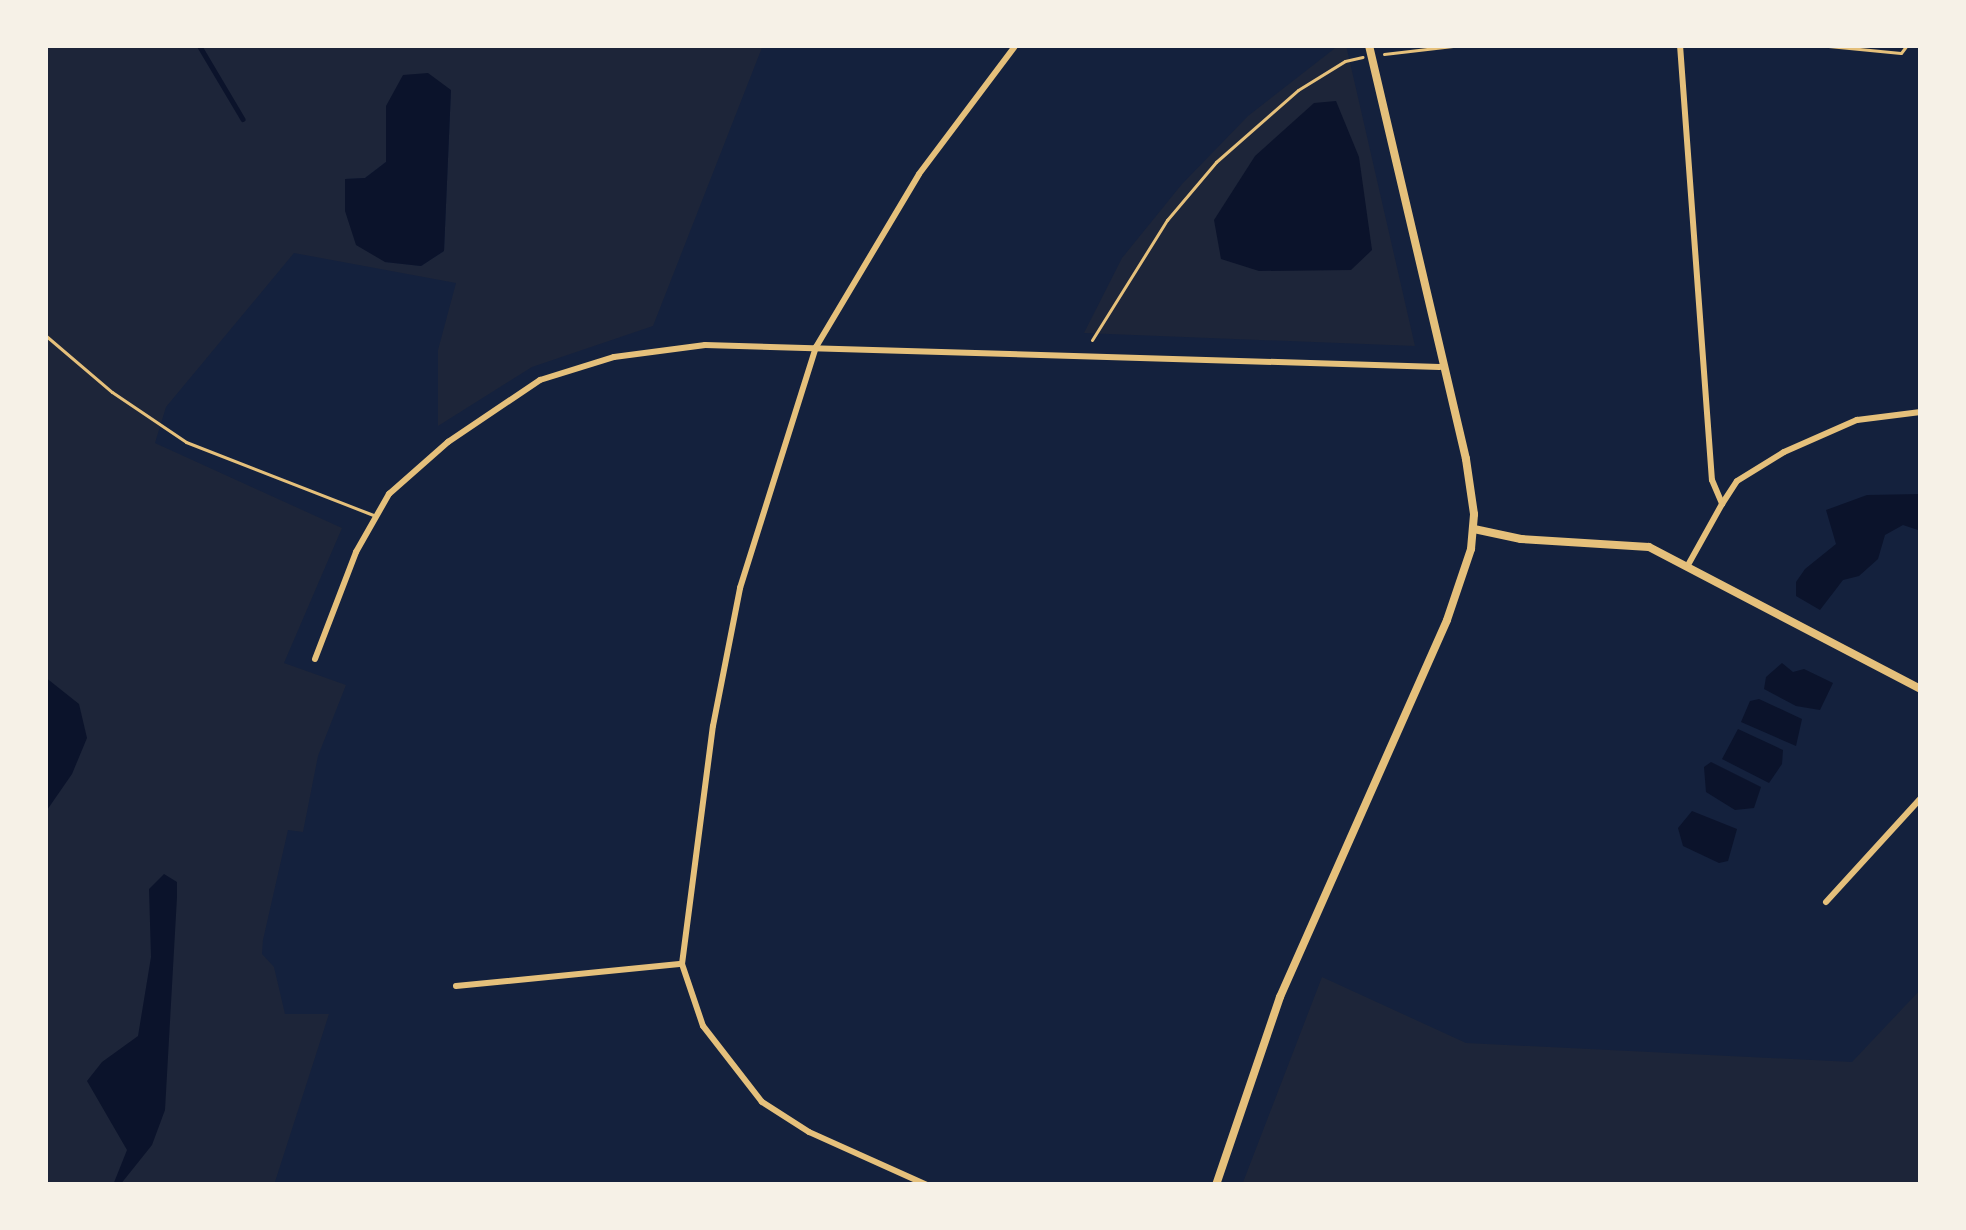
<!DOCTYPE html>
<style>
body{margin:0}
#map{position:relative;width:1966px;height:1230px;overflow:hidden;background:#14213d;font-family:"Roboto Condensed",sans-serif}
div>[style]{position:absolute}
.green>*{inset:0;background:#1d2539}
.water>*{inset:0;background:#0b132b}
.stream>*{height:4.5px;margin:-2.25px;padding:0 2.25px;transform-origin:2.25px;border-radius:2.25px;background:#0b132b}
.path>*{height:3px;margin:-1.5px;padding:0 1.5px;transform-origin:1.5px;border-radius:1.5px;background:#e5c07b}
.service>*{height:3px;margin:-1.5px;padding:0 1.5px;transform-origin:1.5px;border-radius:1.5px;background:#e5c07b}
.minor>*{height:6px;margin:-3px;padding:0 3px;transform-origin:3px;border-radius:3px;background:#e5c07b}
.tertiary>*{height:8px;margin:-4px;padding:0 4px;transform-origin:4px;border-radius:4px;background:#e5c07b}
span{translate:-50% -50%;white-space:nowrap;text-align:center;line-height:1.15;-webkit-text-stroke:12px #f6f1e7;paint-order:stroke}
.frame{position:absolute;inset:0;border:48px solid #f6f1e7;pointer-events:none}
</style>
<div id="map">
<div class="green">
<div style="clip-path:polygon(evenodd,45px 45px,763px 45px,653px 326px,532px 367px,438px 426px,438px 350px,456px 283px,294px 253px,166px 407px,155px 443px,342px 528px,284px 663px,346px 685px,318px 756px,303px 832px,288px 830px,263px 940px,262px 954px,274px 967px,285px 1014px,329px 1014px,274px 1185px,45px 1185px,45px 45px,451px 90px,444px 251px,421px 266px,385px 262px,346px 179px,365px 178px,386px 162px,386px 106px,451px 90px)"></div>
<div style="clip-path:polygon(1339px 45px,1346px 45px,1415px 346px,1084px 333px,1122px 258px,1182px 184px,1248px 116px)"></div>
<div style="clip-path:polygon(1322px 977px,1466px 1043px,1852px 1062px,1921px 989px,1921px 1185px,1242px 1185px)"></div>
</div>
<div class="water">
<div style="clip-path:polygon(428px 73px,451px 90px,444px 251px,421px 266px,385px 262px,356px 245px,345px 211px,345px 179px,365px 178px,386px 162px,386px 106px,403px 75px)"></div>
<div style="clip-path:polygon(1336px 101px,1359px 157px,1372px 250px,1351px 270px,1259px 271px,1221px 259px,1214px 220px,1255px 156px,1314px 103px)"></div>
<div style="clip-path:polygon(1921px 494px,1921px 531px,1903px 525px,1885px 535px,1878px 559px,1859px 576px,1843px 580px,1820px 610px,1796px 596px,1796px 582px,1805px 569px,1836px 544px,1826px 510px,1867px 495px)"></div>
<div style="clip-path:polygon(1782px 663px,1793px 672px,1804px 669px,1833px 683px,1820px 710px,1796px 706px,1764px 689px,1766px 677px)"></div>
<div style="clip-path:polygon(45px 677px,79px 704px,87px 738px,72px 774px,45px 813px)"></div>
<div style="clip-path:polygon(1759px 699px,1802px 719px,1796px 746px,1741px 722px,1750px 701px)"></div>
<div style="clip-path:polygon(1738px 729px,1783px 750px,1782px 764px,1769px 783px,1722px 759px)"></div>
<div style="clip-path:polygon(1711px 762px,1761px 787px,1754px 808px,1735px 810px,1706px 792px,1704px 767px)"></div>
<div style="clip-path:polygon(1692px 811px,1737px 829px,1728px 861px,1719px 863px,1683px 846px,1678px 828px)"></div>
<div style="clip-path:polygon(164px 874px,177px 882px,177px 897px,165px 1110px,152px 1145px,120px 1185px,113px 1185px,127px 1150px,87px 1081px,102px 1062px,138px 1036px,151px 957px,149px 889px)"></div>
</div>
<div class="stream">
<div style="left:199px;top:45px;width:86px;rotate:59.3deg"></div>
</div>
<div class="path">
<div style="left:1818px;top:45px;width:83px;rotate:5.5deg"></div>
<div style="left:1901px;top:53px;width:10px;rotate:-53deg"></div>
<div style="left:1384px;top:54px;width:78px;rotate:-6.7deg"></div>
<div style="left:1092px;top:340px;width:142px;rotate:-58deg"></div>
<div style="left:1167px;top:220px;width:76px;rotate:-49.8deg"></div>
<div style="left:1216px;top:162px;width:109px;rotate:-41.3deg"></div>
<div style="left:1298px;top:90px;width:55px;rotate:-31.7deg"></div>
<div style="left:1345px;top:61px;width:18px;rotate:-13deg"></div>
</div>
<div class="service">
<div style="left:45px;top:335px;width:88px;rotate:40.4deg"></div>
<div style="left:112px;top:392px;width:89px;rotate:34deg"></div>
<div style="left:186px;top:442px;width:201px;rotate:21.3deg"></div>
</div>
<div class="minor">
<div style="left:1680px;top:45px;width:436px;rotate:85.8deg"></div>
<div style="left:1712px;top:480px;width:26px;rotate:67deg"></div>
<div style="left:1722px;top:504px;width:70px;rotate:119.1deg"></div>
<div style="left:1722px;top:504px;width:27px;rotate:-57deg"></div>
<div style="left:1737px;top:481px;width:55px;rotate:-31.7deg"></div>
<div style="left:1784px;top:452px;width:80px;rotate:-23.7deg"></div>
<div style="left:1857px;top:420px;width:64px;rotate:-7.1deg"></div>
<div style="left:315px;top:659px;width:115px;rotate:-69deg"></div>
<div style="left:356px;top:552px;width:67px;rotate:-60.4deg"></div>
<div style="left:389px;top:494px;width:79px;rotate:-41.4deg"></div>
<div style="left:448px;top:442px;width:111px;rotate:-34deg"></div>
<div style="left:540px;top:380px;width:77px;rotate:-17.3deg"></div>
<div style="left:614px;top:357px;width:92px;rotate:-7.5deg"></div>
<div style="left:705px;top:345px;width:735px;rotate:1.71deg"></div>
<div style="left:1826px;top:902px;width:141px;rotate:-47.6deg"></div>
<div style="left:456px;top:986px;width:227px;rotate:-5.6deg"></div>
<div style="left:927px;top:1185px;width:129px;rotate:-155.8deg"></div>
<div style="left:809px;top:1132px;width:56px;rotate:-147.4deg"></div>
<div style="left:762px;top:1102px;width:96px;rotate:-127.8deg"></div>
<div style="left:703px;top:1026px;width:65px;rotate:-108.7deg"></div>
<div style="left:682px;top:964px;width:240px;rotate:-82.6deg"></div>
<div style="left:713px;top:726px;width:141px;rotate:-78.9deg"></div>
<div style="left:740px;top:588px;width:253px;rotate:-72.5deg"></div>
<div style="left:816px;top:347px;width:201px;rotate:-59.2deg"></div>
<div style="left:919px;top:174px;width:161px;rotate:-53.1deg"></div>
</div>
<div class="tertiary">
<div style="left:1474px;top:529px;width:48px;rotate:12deg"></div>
<div style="left:1521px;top:539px;width:128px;rotate:3.6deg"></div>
<div style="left:1649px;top:547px;width:307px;rotate:27.6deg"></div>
<div style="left:1216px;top:1185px;width:199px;rotate:-71.2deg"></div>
<div style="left:1280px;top:997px;width:412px;rotate:-66.1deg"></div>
<div style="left:1447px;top:620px;width:75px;rotate:-71.3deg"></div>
<div style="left:1471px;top:549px;width:35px;rotate:-85deg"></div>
<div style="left:1474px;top:514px;width:56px;rotate:-98.3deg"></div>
<div style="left:1466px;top:459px;width:425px;rotate:-103.2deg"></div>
</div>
<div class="frame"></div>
</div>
